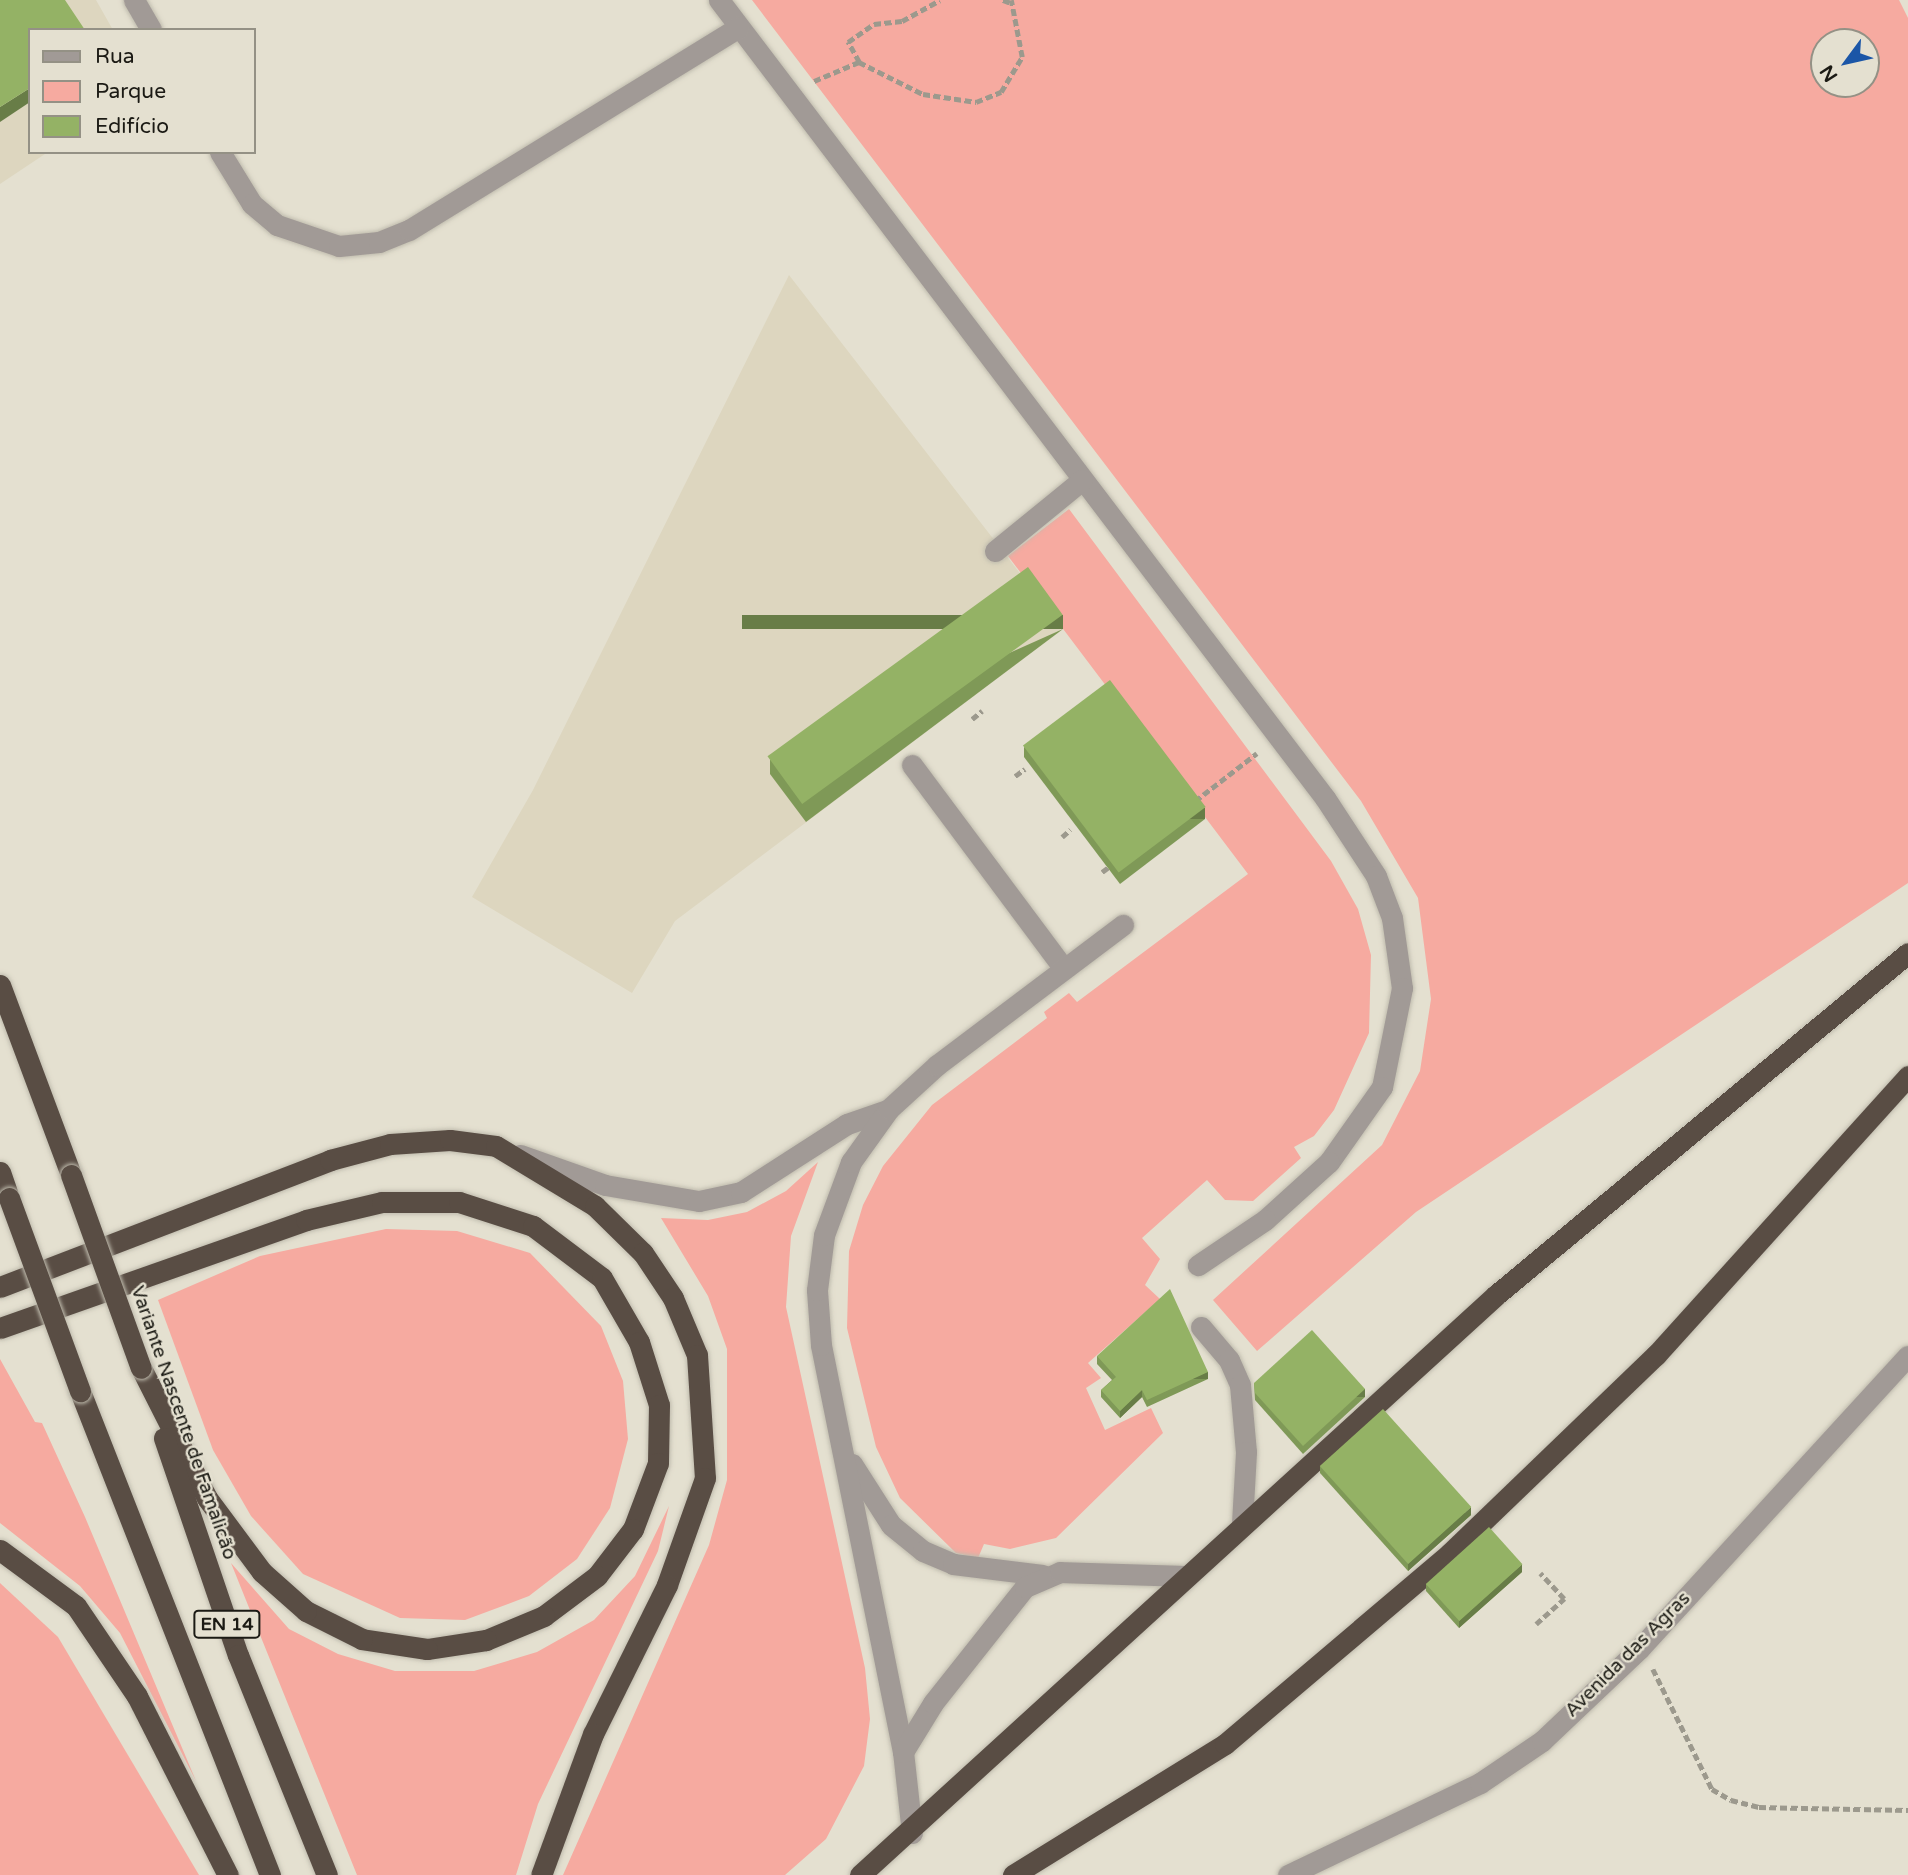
<!DOCTYPE html>
<meta charset="utf-8">
<style>
body{margin:0}
#map{position:relative;width:1908px;height:1875px;overflow:hidden;background:#e4e0d0;font-family:"Varela Round",sans-serif}
div>[style]{position:absolute}
.built>*{inset:0;background:#ddd6bf}
.green>*{inset:0;background:#f6aaa0}
.path>*{height:4.5px;margin-top:-2.25px;transform-origin:0;background:repeating-linear-gradient(90deg,#9c998d 0 7px,transparent 0 10.5px)}
.roads{filter:drop-shadow(0 0 2px #c0bcae) drop-shadow(0 0 2px #c0bcae)}
.minor>*{height:21px;margin:-10.5px;padding:0 10.5px;transform-origin:10.5px;border-radius:10.5px;background:#a19a96}
.highway>*{height:21px;margin:-10.5px;padding:0 10.5px;transform-origin:10.5px;border-radius:10.5px;background:#594d44}
.bridges{filter:drop-shadow(0 0 2px #c0bcae) drop-shadow(0 0 2px #c0bcae)}
.highway-bridge>*{height:21px;margin:-10.5px;padding:0 10.5px;transform-origin:10.5px;border-radius:10.5px;background:#594d44}
.wall>*{inset:0;background:#7f9957}
.shaded-wall>*{inset:0;background:#687d47;transform-origin:0 0}
.building>*{inset:0;background:#94b265;transform-origin:0 0}
span{translate:-50% -50%;white-space:nowrap;text-align:center;line-height:1.15;-webkit-text-stroke:5px #e4e0d0;paint-order:stroke}
.shield-label span{padding:2px 5px;background:#e4e0d0;border:2px solid;border-radius:5px;-webkit-text-stroke-width:0}
.shield-label{font-size:18px;color:#1b1a14;font-weight:700}
.street-label{font-size:19px;color:#1b1a14}
.legend{position:absolute;left:28px;top:28px;width:228px;height:126px;box-sizing:border-box;background:#e4e0d0;border:2px solid #949185;margin:0;padding:9px 12px;list-style:none;font-size:21px;color:#1b1a14}
.legend li{display:flex;align-items:center;gap:14px;height:35px}
.legend b{width:35px;border:2px solid #949185}
.north{position:absolute;left:1810px;top:28px;width:70px;height:70px;box-sizing:border-box;background:#e4e0d0;border:2px solid #949185;border-radius:50%;rotate:237deg;font-size:19px;font-weight:700;line-height:28px;text-align:center;color:#1b1a14}
.north::after{content:'';display:block;margin:auto;width:24px;height:32px;background:#1b56a7;clip-path:polygon(50% 0,100% 100%,50% 72%,0 100%)}
</style>
<div id="map">
<div class="built">
<div style="clip-path:polygon(0 0,96px 0,113px 30px,30px 30px,30px 152px,48px 152px,0 184px)"></div>
<div style="clip-path:polygon(789px 275px,1063px 629px,675px 921px,632px 993px,472px 897px,533px 790px)"></div>
</div>
<div class="green">
<div style="clip-path:polygon(evenodd,752px 0,1899px 0,1908px 18px,1908px 883px,1416px 1212px,1257px 1351px,1213px 1300px,1382px 1145px,1420px 1071px,1431px 999px,1418px 898px,1361px 801px,752px 0,1866px 42px,1866px 84px,1824px 84px,1824px 42px,1866px 42px)"></div>
<div style="clip-path:polygon(1069px 509px,1331px 861px,1358px 909px,1371px 955px,1369px 1033px,1334px 1110px,1314px 1136px,1294px 1147px,1301px 1158px,1253px 1201px,1225px 1200px,1207px 1180px,1142px 1238px,1160px 1259px,1145px 1285px,1160px 1299px,1088px 1363px,1101px 1378px,1086px 1388px,1105px 1430px,1151px 1408px,1163px 1433px,1056px 1538px,1010px 1549px,984px 1544px,978px 1558px,956px 1553px,900px 1498px,876px 1447px,847px 1328px,849px 1251px,863px 1205px,883px 1166px,932px 1105px,1047px 1018px,1044px 1012px,1069px 993px,1077px 1002px,1248px 874px,1008px 556px)"></div>
<div style="clip-path:polygon(818px 1162px,791px 1236px,786px 1307px,865px 1668px,870px 1719px,864px 1766px,826px 1839px,785px 1875px,563px 1875px,709px 1545px,727px 1480px,727px 1349px,708px 1296px,661px 1218px,708px 1220px,747px 1212px,786px 1191px)"></div>
<div style="clip-path:polygon(386px 1229px,457px 1231px,530px 1253px,601px 1326px,623px 1381px,628px 1439px,610px 1508px,577px 1559px,529px 1596px,465px 1620px,400px 1618px,303px 1574px,251px 1516px,213px 1450px,158px 1300px,260px 1256px)"></div>
<div style="clip-path:polygon(0 1359px,35px 1422px,42px 1423px,85px 1517px,196px 1781px,120px 1633px,80px 1586px,0 1523px)"></div>
<div style="clip-path:polygon(669px 1506px,658px 1551px,538px 1804px,516px 1875px,357px 1875px,231px 1563px,289px 1629px,338px 1654px,395px 1671px,474px 1671px,537px 1652px,594px 1620px,635px 1576px)"></div>
<div style="clip-path:polygon(0 1583px,58px 1637px,199px 1875px,0 1875px)"></div>
</div>
<div class="path">
<div style="left:1003px;top:0;width:9px;rotate:21deg"></div>
<div style="left:859px;top:62px;width:23px;rotate:-119deg"></div>
<div style="left:848px;top:42px;width:32px;rotate:-35deg"></div>
<div style="left:874px;top:24px;width:28px;rotate:-6deg"></div>
<div style="left:902px;top:21px;width:43px;rotate:-28.9deg"></div>
<div style="left:814px;top:81px;width:49px;rotate:-22.9deg"></div>
<div style="left:859px;top:62px;width:72px;rotate:26.6deg"></div>
<div style="left:923px;top:94px;width:54px;rotate:8.6deg"></div>
<div style="left:976px;top:102px;width:27px;rotate:-22deg"></div>
<div style="left:1001px;top:92px;width:41px;rotate:-59deg"></div>
<div style="left:1022px;top:57px;width:58px;rotate:-100.9deg"></div>
<div style="left:972px;top:719px;width:13px;rotate:-39deg"></div>
<div style="left:1015px;top:776px;width:12px;rotate:-35deg"></div>
<div style="left:1195px;top:801px;width:78px;rotate:-37.7deg"></div>
<div style="left:1062px;top:837px;width:11px;rotate:-41deg"></div>
<div style="left:1102px;top:872px;width:10px;rotate:-37deg"></div>
<div style="left:1536px;top:1624px;width:38px;rotate:-42deg"></div>
<div style="left:1564px;top:1599px;width:35px;rotate:-133deg"></div>
<div style="left:1653px;top:1669px;width:134px;rotate:63.8deg"></div>
<div style="left:1712px;top:1789px;width:22px;rotate:30deg"></div>
<div style="left:1731px;top:1800px;width:29px;rotate:14deg"></div>
<div style="left:1759px;top:1807px;width:149px;rotate:1.2deg"></div>
</div>
<div class="roads">
<div class="minor">
<div style="left:134px;top:0;width:34px;rotate:60deg"></div>
<div style="left:719px;top:0;width:1002px;rotate:52.79deg"></div>
<div style="left:1325px;top:798px;width:93px;rotate:56.8deg"></div>
<div style="left:1376px;top:876px;width:45px;rotate:69.1deg"></div>
<div style="left:1392px;top:918px;width:71px;rotate:81.9deg"></div>
<div style="left:1402px;top:988px;width:101px;rotate:101.4deg"></div>
<div style="left:1382px;top:1087px;width:92px;rotate:125.2deg"></div>
<div style="left:1329px;top:1162px;width:86px;rotate:137.8deg"></div>
<div style="left:1265px;top:1220px;width:81px;rotate:146.1deg"></div>
<div style="left:220px;top:152px;width:61px;rotate:58.4deg"></div>
<div style="left:252px;top:204px;width:33px;rotate:40deg"></div>
<div style="left:277px;top:225px;width:65px;rotate:18.7deg"></div>
<div style="left:339px;top:246px;width:40px;rotate:-5.7deg"></div>
<div style="left:379px;top:242px;width:32px;rotate:-22deg"></div>
<div style="left:409px;top:230px;width:387px;rotate:-31.6deg"></div>
<div style="left:995px;top:551px;width:112px;rotate:-39.2deg"></div>
<div style="left:912px;top:765px;width:254px;rotate:53.3deg"></div>
<div style="left:520px;top:1155px;width:90px;rotate:19.4deg"></div>
<div style="left:605px;top:1185px;width:95px;rotate:9.7deg"></div>
<div style="left:699px;top:1201px;width:43px;rotate:-12.1deg"></div>
<div style="left:741px;top:1192px;width:126px;rotate:-32.7deg"></div>
<div style="left:847px;top:1124px;width:42px;rotate:-19.3deg"></div>
<div style="left:1201px;top:1327px;width:43px;rotate:49.7deg"></div>
<div style="left:1229px;top:1360px;width:27px;rotate:66deg"></div>
<div style="left:1240px;top:1385px;width:67px;rotate:84.9deg"></div>
<div style="left:1246px;top:1452px;width:71px;rotate:93.2deg"></div>
<div style="left:852px;top:1464px;width:72px;rotate:57.4deg"></div>
<div style="left:891px;top:1525px;width:41px;rotate:39.1deg"></div>
<div style="left:923px;top:1551px;width:33px;rotate:23deg"></div>
<div style="left:953px;top:1564px;width:90px;rotate:7deg"></div>
<div style="left:903px;top:1752px;width:415px;rotate:-101.4deg"></div>
<div style="left:821px;top:1345px;width:55px;rotate:-94.2deg"></div>
<div style="left:817px;top:1290px;width:55px;rotate:-82.7deg"></div>
<div style="left:824px;top:1235px;width:78px;rotate:-69.7deg"></div>
<div style="left:851px;top:1162px;width:65px;rotate:-54.4deg"></div>
<div style="left:889px;top:1109px;width:65px;rotate:-42.5deg"></div>
<div style="left:937px;top:1065px;width:233px;rotate:-37deg"></div>
<div style="left:912px;top:1833px;width:81px;rotate:-96.3deg"></div>
<div style="left:903px;top:1752px;width:57px;rotate:-58.5deg"></div>
<div style="left:933px;top:1703px;width:148px;rotate:-51.6deg"></div>
<div style="left:1025px;top:1587px;width:38px;rotate:-23deg"></div>
<div style="left:1060px;top:1572px;width:124px;rotate:1.8deg"></div>
<div style="left:1288px;top:1875px;width:213px;rotate:-25.6deg"></div>
<div style="left:1480px;top:1783px;width:75px;rotate:-34.1deg"></div>
<div style="left:1542px;top:1741px;width:135px;rotate:-43.5deg"></div>
<div style="left:1640px;top:1648px;width:396px;rotate:-47.5deg"></div>
</div>
<div class="highway">
<div style="left:0;top:985px;width:203px;rotate:69.5deg"></div>
<div style="left:0;top:1172px;width:28px;rotate:71deg"></div>
<div style="left:0;top:1287px;width:354px;rotate:-21deg"></div>
<div style="left:330px;top:1160px;width:62px;rotate:-14.9deg"></div>
<div style="left:390px;top:1144px;width:60px;rotate:-3.8deg"></div>
<div style="left:450px;top:1140px;width:46px;rotate:7.4deg"></div>
<div style="left:496px;top:1146px;width:116px;rotate:31.2deg"></div>
<div style="left:595px;top:1206px;width:67px;rotate:44.4deg"></div>
<div style="left:643px;top:1253px;width:54px;rotate:56.3deg"></div>
<div style="left:673px;top:1298px;width:62px;rotate:67.2deg"></div>
<div style="left:697px;top:1355px;width:123px;rotate:86.3deg"></div>
<div style="left:705px;top:1478px;width:114px;rotate:109.6deg"></div>
<div style="left:667px;top:1585px;width:166px;rotate:116.4deg"></div>
<div style="left:593px;top:1734px;width:150px;rotate:110.2deg"></div>
<div style="left:0;top:1328px;width:324px;rotate:-19.4deg"></div>
<div style="left:306px;top:1220px;width:78px;rotate:-13.3deg"></div>
<div style="left:382px;top:1202px;width:77px"></div>
<div style="left:459px;top:1202px;width:78px;rotate:18deg"></div>
<div style="left:533px;top:1226px;width:86px;rotate:37deg"></div>
<div style="left:602px;top:1278px;width:74px;rotate:60deg"></div>
<div style="left:639px;top:1342px;width:66px;rotate:72.4deg"></div>
<div style="left:659px;top:1405px;width:58px;rotate:91deg"></div>
<div style="left:658px;top:1463px;width:71px;rotate:110.7deg"></div>
<div style="left:633px;top:1529px;width:59px;rotate:127.5deg"></div>
<div style="left:597px;top:1576px;width:66px;rotate:143deg"></div>
<div style="left:544px;top:1616px;width:63px;rotate:157.5deg"></div>
<div style="left:486px;top:1640px;width:60px;rotate:171.3deg"></div>
<div style="left:427px;top:1649px;width:66px;rotate:-171.3deg"></div>
<div style="left:362px;top:1639px;width:63px;rotate:-153.4deg"></div>
<div style="left:306px;top:1611px;width:59px;rotate:-138.4deg"></div>
<div style="left:262px;top:1572px;width:92px;rotate:-126.6deg"></div>
<div style="left:207px;top:1498px;width:146px;rotate:-116.9deg"></div>
<div style="left:80px;top:1391px;width:520px;rotate:68.57deg"></div>
<div style="left:164px;top:1438px;width:229px;rotate:71.2deg"></div>
<div style="left:238px;top:1655px;width:237px;rotate:68deg"></div>
<div style="left:0;top:1550px;width:94px;rotate:36.4deg"></div>
<div style="left:76px;top:1606px;width:109px;rotate:55.9deg"></div>
<div style="left:137px;top:1696px;width:201px;rotate:63.1deg"></div>
<div style="left:860px;top:1875px;width:861px;rotate:-42.36deg"></div>
<div style="left:1496px;top:1295px;width:535px;rotate:-39.7deg"></div>
<div style="left:1013px;top:1875px;width:249px;rotate:-31.7deg"></div>
<div style="left:1225px;top:1744px;width:295px;rotate:-40.3deg"></div>
<div style="left:1450px;top:1553px;width:286px;rotate:-43.9deg"></div>
<div style="left:1656px;top:1355px;width:376px;rotate:-47.9deg"></div>
</div>
</div>
<div class="bridges">
<div class="highway-bridge">
<div style="left:71px;top:1175px;width:205px;rotate:70.1deg"></div>
<div style="left:9px;top:1198px;width:206px;rotate:69.8deg"></div>
</div>
</div>
<div class="wall">
<div style="clip-path:polygon(1063px 629px,806px 822px,770px 774px,770px 760px)"></div>
<div style="clip-path:polygon(1024px 747px,1205px 819px,1120px 884px,1024px 757px)"></div>
<div style="clip-path:polygon(1097px 1356px,1208px 1379px,1147px 1407px,1142px 1397px,1120px 1418px,1101px 1397px,1101px 1390px,1112px 1380px,1097px 1364px)"></div>
<div style="clip-path:polygon(1254px 1383px,1365px 1397px,1303px 1454px,1255px 1400px)"></div>
<div style="clip-path:polygon(1320px 1466px,1471px 1515px,1408px 1571px,1320px 1473px)"></div>
<div style="clip-path:polygon(1522px 1572px,1459px 1628px,1426px 1591px,1426px 1584px)"></div>
</div>
<div class="shaded-wall">
<div style="clip-path:polygon(30px 88px,30px 102px,0 122px,0 107px)"></div>
<div style="left:1063px;top:615px;width:14px;height:321px;rotate:90deg"></div>
<div style="left:1205px;top:808px;width:11px;height:107px;rotate:90deg"></div>
<div style="left:1208px;top:1372px;width:7px;height:67px;rotate:90deg"></div>
<div style="left:1365px;top:1389px;width:8px;height:84px;rotate:90deg"></div>
<div style="clip-path:polygon(1142px 1390px,1142px 1397px,1120px 1418px,1120px 1411px)"></div>
<div style="clip-path:polygon(1471px 1507px,1471px 1515px,1408px 1571px,1408px 1564px)"></div>
<div style="clip-path:polygon(1522px 1564px,1522px 1572px,1459px 1628px,1459px 1621px)"></div>
</div>
<div class="building">
<div style="clip-path:polygon(0 0,65px 0,85px 30px,30px 30px,30px 88px,0 107px)"></div>
<div style="left:1028px;top:567px;width:59px;height:322px;rotate:54deg"></div>
<div style="left:1110px;top:680px;width:159px;height:109px;rotate:53deg"></div>
<div style="clip-path:polygon(1170px 1289px,1208px 1372px,1147px 1400px,1142px 1390px,1120px 1411px,1101px 1390px,1116px 1377px,1097px 1356px)"></div>
<div style="clip-path:polygon(1312px 1330px,1365px 1389px,1303px 1446px,1255px 1393px,1254px 1383px)"></div>
<div style="left:1383px;top:1409px;width:132px;height:85px;rotate:48deg"></div>
<div style="left:1489px;top:1527px;width:50px;height:85px;rotate:48deg"></div>
</div>
<div class="shield-label">
<span style="left:227px;top:1624px">EN 14</span>
</div>
<div class="street-label">
<span style="left:183px;top:1423px;rotate:71deg">Variante Nascente de Famalicão</span>
<span style="left:1628px;top:1655px;rotate:-45deg">Avenida das Agras</span>
</div>
<ul class="legend">
<li><b style="height:9px;background:#a19a96"></b>Rua</li>
<li><b style="height:19px;background:#f6aaa0"></b>Parque</li>
<li><b style="height:19px;background:#94b265"></b>Edifício</li>
</ul>
<div class="north">N</div>
</div>
